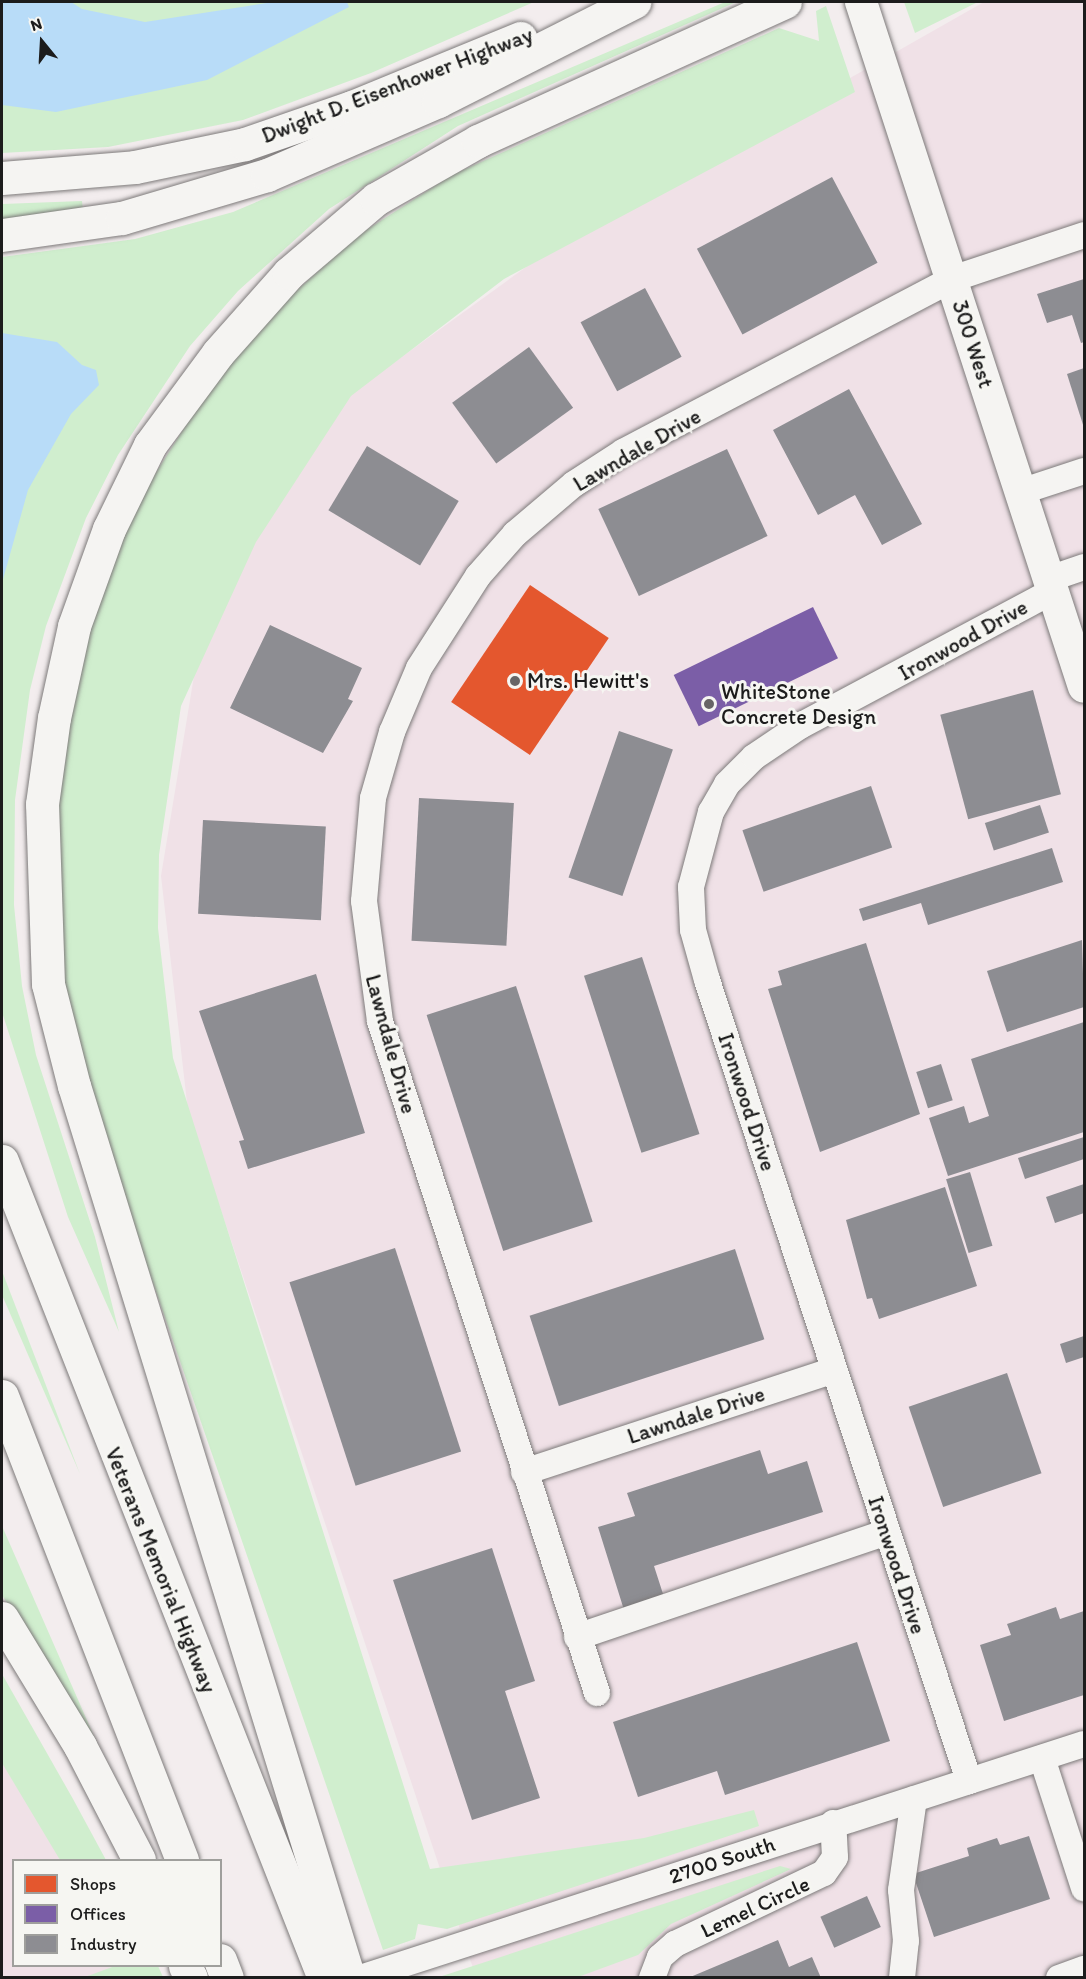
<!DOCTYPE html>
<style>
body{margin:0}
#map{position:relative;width:1086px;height:1979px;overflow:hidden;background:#f3edee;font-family:Itim,sans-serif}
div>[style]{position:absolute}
.built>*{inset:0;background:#f0e1e7}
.green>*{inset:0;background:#d0eece}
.water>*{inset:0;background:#b8dcf8}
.shops>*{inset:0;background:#e4572e;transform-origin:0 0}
.offices>*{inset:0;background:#7b5ea7;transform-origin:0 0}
.industry>*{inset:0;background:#8d8d92;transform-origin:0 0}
.roads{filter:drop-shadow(0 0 2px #7d7a7a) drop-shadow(0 0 2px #7d7a7a)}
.minor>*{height:26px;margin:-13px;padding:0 13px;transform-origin:13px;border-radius:13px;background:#f5f4f2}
.major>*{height:32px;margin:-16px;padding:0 16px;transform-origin:16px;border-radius:16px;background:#f5f4f2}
.highway>*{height:33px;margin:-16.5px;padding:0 16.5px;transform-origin:16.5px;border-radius:16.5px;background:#f5f4f2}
.dots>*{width:16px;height:16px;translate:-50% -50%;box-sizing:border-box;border:3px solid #f6f6f2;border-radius:50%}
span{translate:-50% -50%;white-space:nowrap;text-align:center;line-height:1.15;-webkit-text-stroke:6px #f6f6f2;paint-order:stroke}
.street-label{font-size:22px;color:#1c1c1c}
.poi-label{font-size:22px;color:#1c1c1c}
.left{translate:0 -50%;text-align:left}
.frame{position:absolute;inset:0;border:3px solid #1c1c1c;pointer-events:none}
.legend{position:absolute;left:12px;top:1859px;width:210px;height:108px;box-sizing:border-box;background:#f6f6f2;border:2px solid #9f9f9c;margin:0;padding:8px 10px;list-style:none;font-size:18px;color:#1c1c1c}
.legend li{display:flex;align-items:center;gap:12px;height:30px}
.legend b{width:30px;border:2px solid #9f9f9c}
.north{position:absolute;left:12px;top:12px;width:60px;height:60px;-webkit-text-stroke:4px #f6f6f2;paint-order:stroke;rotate:342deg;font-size:16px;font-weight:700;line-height:24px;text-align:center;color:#1c1c1c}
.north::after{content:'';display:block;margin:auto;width:21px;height:27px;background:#1c1c1c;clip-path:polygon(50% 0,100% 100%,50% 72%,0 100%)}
</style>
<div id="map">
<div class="built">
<div style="clip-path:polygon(984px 2px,1084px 2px,1084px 1977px,476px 1977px,188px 1111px,161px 876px,209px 585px,349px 395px,558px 244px)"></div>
<div style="clip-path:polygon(2px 1713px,77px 1860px,14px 1860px,14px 1966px,129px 1966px,135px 1977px,2px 1977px)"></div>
</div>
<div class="green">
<div style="clip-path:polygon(2px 2px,534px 2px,371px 73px,243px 120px,108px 147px,2px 153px)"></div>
<div style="clip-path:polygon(725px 2px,736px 2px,458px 126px,329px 209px,238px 291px,190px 346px,118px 455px,86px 518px,46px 626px,30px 690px,15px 800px,14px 905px,22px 986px,36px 1055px,95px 1237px,119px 1332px,68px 1217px,2px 1012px,2px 257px,135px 239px,233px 212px)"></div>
<div style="clip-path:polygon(904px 2px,978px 2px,915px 33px)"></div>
<div style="clip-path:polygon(826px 6px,855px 92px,504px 279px,351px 396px,256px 542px,181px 706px,159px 855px,158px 928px,173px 1058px,430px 1869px,644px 1838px,754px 1810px,759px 1826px,447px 1929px,418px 1924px,415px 1939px,383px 1950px,92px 1106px,68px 1013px,52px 868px,63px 725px,100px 589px,143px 493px,212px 384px,283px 303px,357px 236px,452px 175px,779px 28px,819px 41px,816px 11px)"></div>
<div style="clip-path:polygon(82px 201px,83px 210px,2px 220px,2px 204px)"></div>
<div style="clip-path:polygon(2px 1271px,80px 1474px,2px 1295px)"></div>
<div style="clip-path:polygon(2px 1526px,100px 1750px,2px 1595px)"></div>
<div style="clip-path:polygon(2px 1674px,73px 1799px,106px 1860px,60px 1860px,2px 1763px)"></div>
<div style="clip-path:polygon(780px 1866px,791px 1869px,671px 1924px,638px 1955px,578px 1977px,439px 1977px)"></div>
<div style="clip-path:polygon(115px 1966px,158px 1966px,163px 1977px,85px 1977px)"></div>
</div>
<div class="water">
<div style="clip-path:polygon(2px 2px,71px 2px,82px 9px,145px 22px,273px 2px,347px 2px,349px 7px,207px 80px,56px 112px,2px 105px)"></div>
<div style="clip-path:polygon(2px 333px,57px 342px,82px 365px,96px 370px,99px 385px,71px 414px,28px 490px,2px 583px)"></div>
</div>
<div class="shops">
<div style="left:530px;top:585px;width:95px;height:141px;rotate:34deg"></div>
</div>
<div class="offices">
<div style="left:813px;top:607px;width:57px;height:155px;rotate:64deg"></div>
</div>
<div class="industry">
<div style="left:832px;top:177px;width:97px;height:153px;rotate:62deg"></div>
<div style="clip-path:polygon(1084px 279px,1084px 342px,1081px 343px,1072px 315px,1047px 323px,1037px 294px)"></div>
<div style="left:645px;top:288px;width:78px;height:73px;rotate:62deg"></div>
<div style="left:529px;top:347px;width:75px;height:95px;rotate:54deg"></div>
<div style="clip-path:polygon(1084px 368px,1084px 428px,1067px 374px)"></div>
<div style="clip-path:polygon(849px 389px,922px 524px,882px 545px,855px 495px,818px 515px,773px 430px)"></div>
<div style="left:367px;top:446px;width:107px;height:75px;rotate:31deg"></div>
<div style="left:727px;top:449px;width:96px;height:142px;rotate:65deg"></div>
<div style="clip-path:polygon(270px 625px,362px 668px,348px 699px,353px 701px,323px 753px,230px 708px)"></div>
<div style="left:1033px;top:690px;width:108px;height:96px;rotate:75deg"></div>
<div style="left:619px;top:731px;width:57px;height:155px;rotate:19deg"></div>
<div style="left:871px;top:786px;width:65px;height:136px;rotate:71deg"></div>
<div style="left:419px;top:798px;width:95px;height:143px;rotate:3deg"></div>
<div style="left:1040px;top:805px;width:29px;height:58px;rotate:72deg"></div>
<div style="left:203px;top:820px;width:123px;height:94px;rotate:3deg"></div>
<div style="clip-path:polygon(1052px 848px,1063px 882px,928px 925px,921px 903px,863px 921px,859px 909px)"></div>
<div style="clip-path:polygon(1082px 940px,1084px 1007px,1007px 1032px,987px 971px)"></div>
<div style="clip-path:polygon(866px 943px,920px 1114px,820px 1152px,768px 989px,782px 985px,778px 971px)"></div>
<div style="left:642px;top:957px;width:186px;height:61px;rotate:72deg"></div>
<div style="clip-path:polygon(316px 974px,365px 1133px,248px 1169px,239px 1141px,244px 1140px,199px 1011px)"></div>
<div style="left:516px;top:986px;width:248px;height:94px;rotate:72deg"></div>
<div style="clip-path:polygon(1084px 1022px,1084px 1132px,948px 1176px,929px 1118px,964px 1106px,969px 1123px,989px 1116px,971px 1059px)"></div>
<div style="left:941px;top:1064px;width:38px;height:26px;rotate:72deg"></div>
<div style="clip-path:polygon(1084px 1137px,1084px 1159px,1025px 1179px,1018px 1158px)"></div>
<div style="left:970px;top:1172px;width:77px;height:25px;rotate:73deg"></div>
<div style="clip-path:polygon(1084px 1184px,1084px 1213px,1055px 1223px,1046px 1197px)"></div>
<div style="clip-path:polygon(945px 1187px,977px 1286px,879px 1319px,872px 1298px,867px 1299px,846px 1220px)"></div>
<div style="left:395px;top:1248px;width:214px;height:111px;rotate:72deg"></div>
<div style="left:735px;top:1249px;width:95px;height:216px;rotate:72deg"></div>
<div style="clip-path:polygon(1084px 1336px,1084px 1357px,1066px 1363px,1060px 1344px)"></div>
<div style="left:1007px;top:1373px;width:106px;height:104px;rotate:71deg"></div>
<div style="clip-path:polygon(760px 1450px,768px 1474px,807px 1461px,823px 1512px,654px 1566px,664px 1597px,624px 1610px,598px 1527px,635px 1516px,627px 1493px)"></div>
<div style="clip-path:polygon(492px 1548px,535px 1681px,505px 1691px,540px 1798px,472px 1820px,393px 1580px)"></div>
<div style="clip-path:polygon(1056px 1607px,1060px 1619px,1084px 1611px,1084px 1695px,1004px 1721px,980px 1645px,1011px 1635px,1007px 1624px)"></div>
<div style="clip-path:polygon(857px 1642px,890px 1741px,725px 1795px,717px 1771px,638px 1797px,613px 1722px)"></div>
<div style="clip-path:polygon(1029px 1836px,1050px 1899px,934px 1937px,913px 1874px,969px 1856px,967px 1848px,997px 1838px,1000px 1845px)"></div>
<div style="left:867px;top:1896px;width:34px;height:51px;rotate:66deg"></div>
<div style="clip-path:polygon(778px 1940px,789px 1967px,812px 1957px,821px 1978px,688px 1978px)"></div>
</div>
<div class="roads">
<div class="minor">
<div style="left:1020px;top:492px;width:67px;rotate:-18.2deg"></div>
<div style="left:1049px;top:579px;width:37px;rotate:-19deg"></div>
<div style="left:524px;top:1472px;width:326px;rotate:-18.2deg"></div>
<div style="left:577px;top:1637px;width:327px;rotate:-18.7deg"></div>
<div style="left:597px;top:1693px;width:706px;rotate:-107.9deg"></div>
<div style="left:380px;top:1021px;width:121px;rotate:-97.6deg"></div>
<div style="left:364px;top:901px;width:103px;rotate:-85deg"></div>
<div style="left:373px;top:798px;width:69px;rotate:-73.9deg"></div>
<div style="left:392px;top:732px;width:69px;rotate:-67.1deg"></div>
<div style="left:419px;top:668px;width:109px;rotate:-57.3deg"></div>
<div style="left:478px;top:576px;width:56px;rotate:-48.6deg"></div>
<div style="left:515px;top:534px;width:77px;rotate:-40.3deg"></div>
<div style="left:574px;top:484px;width:59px;rotate:-33.1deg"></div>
<div style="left:623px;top:452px;width:372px;rotate:-27.7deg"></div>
<div style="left:952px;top:279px;width:139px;rotate:-18.4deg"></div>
<div style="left:1042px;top:1758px;width:137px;rotate:72.1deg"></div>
<div style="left:969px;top:1781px;width:843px;rotate:-108.11deg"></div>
<div style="left:707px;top:980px;width:52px;rotate:-105.6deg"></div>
<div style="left:693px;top:930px;width:43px;rotate:-92.7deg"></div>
<div style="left:691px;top:887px;width:78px;rotate:-75.1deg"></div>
<div style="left:711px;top:812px;width:32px;rotate:-60deg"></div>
<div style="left:727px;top:784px;width:38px;rotate:-45deg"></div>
<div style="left:754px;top:757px;width:55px;rotate:-34deg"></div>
<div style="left:800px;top:726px;width:287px;rotate:-28.1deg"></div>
<div style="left:360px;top:1978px;width:761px;rotate:-17.91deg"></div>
<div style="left:652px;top:1978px;width:22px;rotate:-69deg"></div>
<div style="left:660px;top:1957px;width:20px;rotate:-41deg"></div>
<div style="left:675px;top:1944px;width:165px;rotate:-25.5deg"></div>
<div style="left:824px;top:1873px;width:19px;rotate:-55deg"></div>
<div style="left:835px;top:1857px;width:34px;rotate:-93deg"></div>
<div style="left:902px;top:1978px;width:37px;rotate:-84deg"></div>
<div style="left:906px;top:1941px;width:51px;rotate:-95.6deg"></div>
<div style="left:901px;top:1890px;width:92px;rotate:-81.9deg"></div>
<div style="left:1059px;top:1978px;width:27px;rotate:-20deg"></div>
</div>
<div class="major">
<div style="left:861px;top:2px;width:720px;rotate:71.97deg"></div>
</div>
<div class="highway">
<div style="left:2px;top:178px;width:133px;rotate:-4.7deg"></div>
<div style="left:135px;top:167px;width:112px;rotate:-11.8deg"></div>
<div style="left:245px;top:144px;width:113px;rotate:-19.1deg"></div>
<div style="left:352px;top:107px;width:182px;rotate:-22.3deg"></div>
<div style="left:2px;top:235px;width:121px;rotate:-8.1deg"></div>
<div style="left:122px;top:218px;width:151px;rotate:-16.5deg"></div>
<div style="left:267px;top:175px;width:186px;rotate:-23.4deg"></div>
<div style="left:438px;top:101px;width:220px;rotate:-26.8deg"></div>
<div style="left:2px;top:1161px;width:878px;rotate:68.49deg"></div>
<div style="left:2px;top:1396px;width:498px;rotate:68.8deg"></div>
<div style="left:2px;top:1618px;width:150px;rotate:58.6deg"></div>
<div style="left:80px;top:1746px;width:128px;rotate:62.6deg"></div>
<div style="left:220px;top:1960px;width:19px;rotate:69deg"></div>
<div style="left:185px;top:1966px;width:13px;rotate:63deg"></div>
<div style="left:349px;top:1978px;width:933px;rotate:-107.13deg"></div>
<div style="left:74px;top:1086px;width:105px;rotate:-104.3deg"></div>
<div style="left:48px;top:984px;width:180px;rotate:-91.9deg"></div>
<div style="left:42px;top:804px;width:87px;rotate:-82.1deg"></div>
<div style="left:54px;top:718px;width:94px;rotate:-77.7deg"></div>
<div style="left:74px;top:626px;width:103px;rotate:-70.2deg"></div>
<div style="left:109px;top:529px;width:93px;rotate:-64deg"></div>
<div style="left:150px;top:445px;width:114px;rotate:-53.5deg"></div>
<div style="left:218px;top:353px;width:107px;rotate:-48.4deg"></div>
<div style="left:289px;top:273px;width:114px;rotate:-40.4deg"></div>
<div style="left:376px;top:199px;width:117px;rotate:-29.6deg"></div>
<div style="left:478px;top:141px;width:337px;rotate:-24.4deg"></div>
</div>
</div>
<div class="dots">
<div style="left:515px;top:681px;background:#676566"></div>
<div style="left:709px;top:704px;background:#676566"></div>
</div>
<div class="street-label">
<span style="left:397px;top:85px;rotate:-21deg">Dwight D. Eisenhower Highway</span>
<span style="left:973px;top:344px;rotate:72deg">300 West</span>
<span style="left:637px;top:450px;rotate:-30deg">Lawndale Drive</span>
<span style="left:963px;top:640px;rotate:-29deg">Ironwood Drive</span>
<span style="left:391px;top:1044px;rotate:75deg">Lawndale Drive</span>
<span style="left:747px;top:1102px;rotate:72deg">Ironwood Drive</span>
<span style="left:696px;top:1415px;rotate:-18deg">Lawndale Drive</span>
<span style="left:897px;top:1565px;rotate:72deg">Ironwood Drive</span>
<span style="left:161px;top:1570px;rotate:68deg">Veterans Memorial Highway</span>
<span style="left:722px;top:1860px;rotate:-18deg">2700 South</span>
<span style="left:755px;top:1907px;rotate:-25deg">Lemel Circle</span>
</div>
<div class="poi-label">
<span class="left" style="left:527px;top:681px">Mrs. Hewitt's</span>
<span class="left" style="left:721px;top:704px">WhiteStone<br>Concrete Design</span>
</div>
<div class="frame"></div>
<ul class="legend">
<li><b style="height:16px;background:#e4572e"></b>Shops</li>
<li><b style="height:16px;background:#7b5ea7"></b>Offices</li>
<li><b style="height:16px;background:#8d8d92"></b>Industry</li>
</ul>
<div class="north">N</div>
</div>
